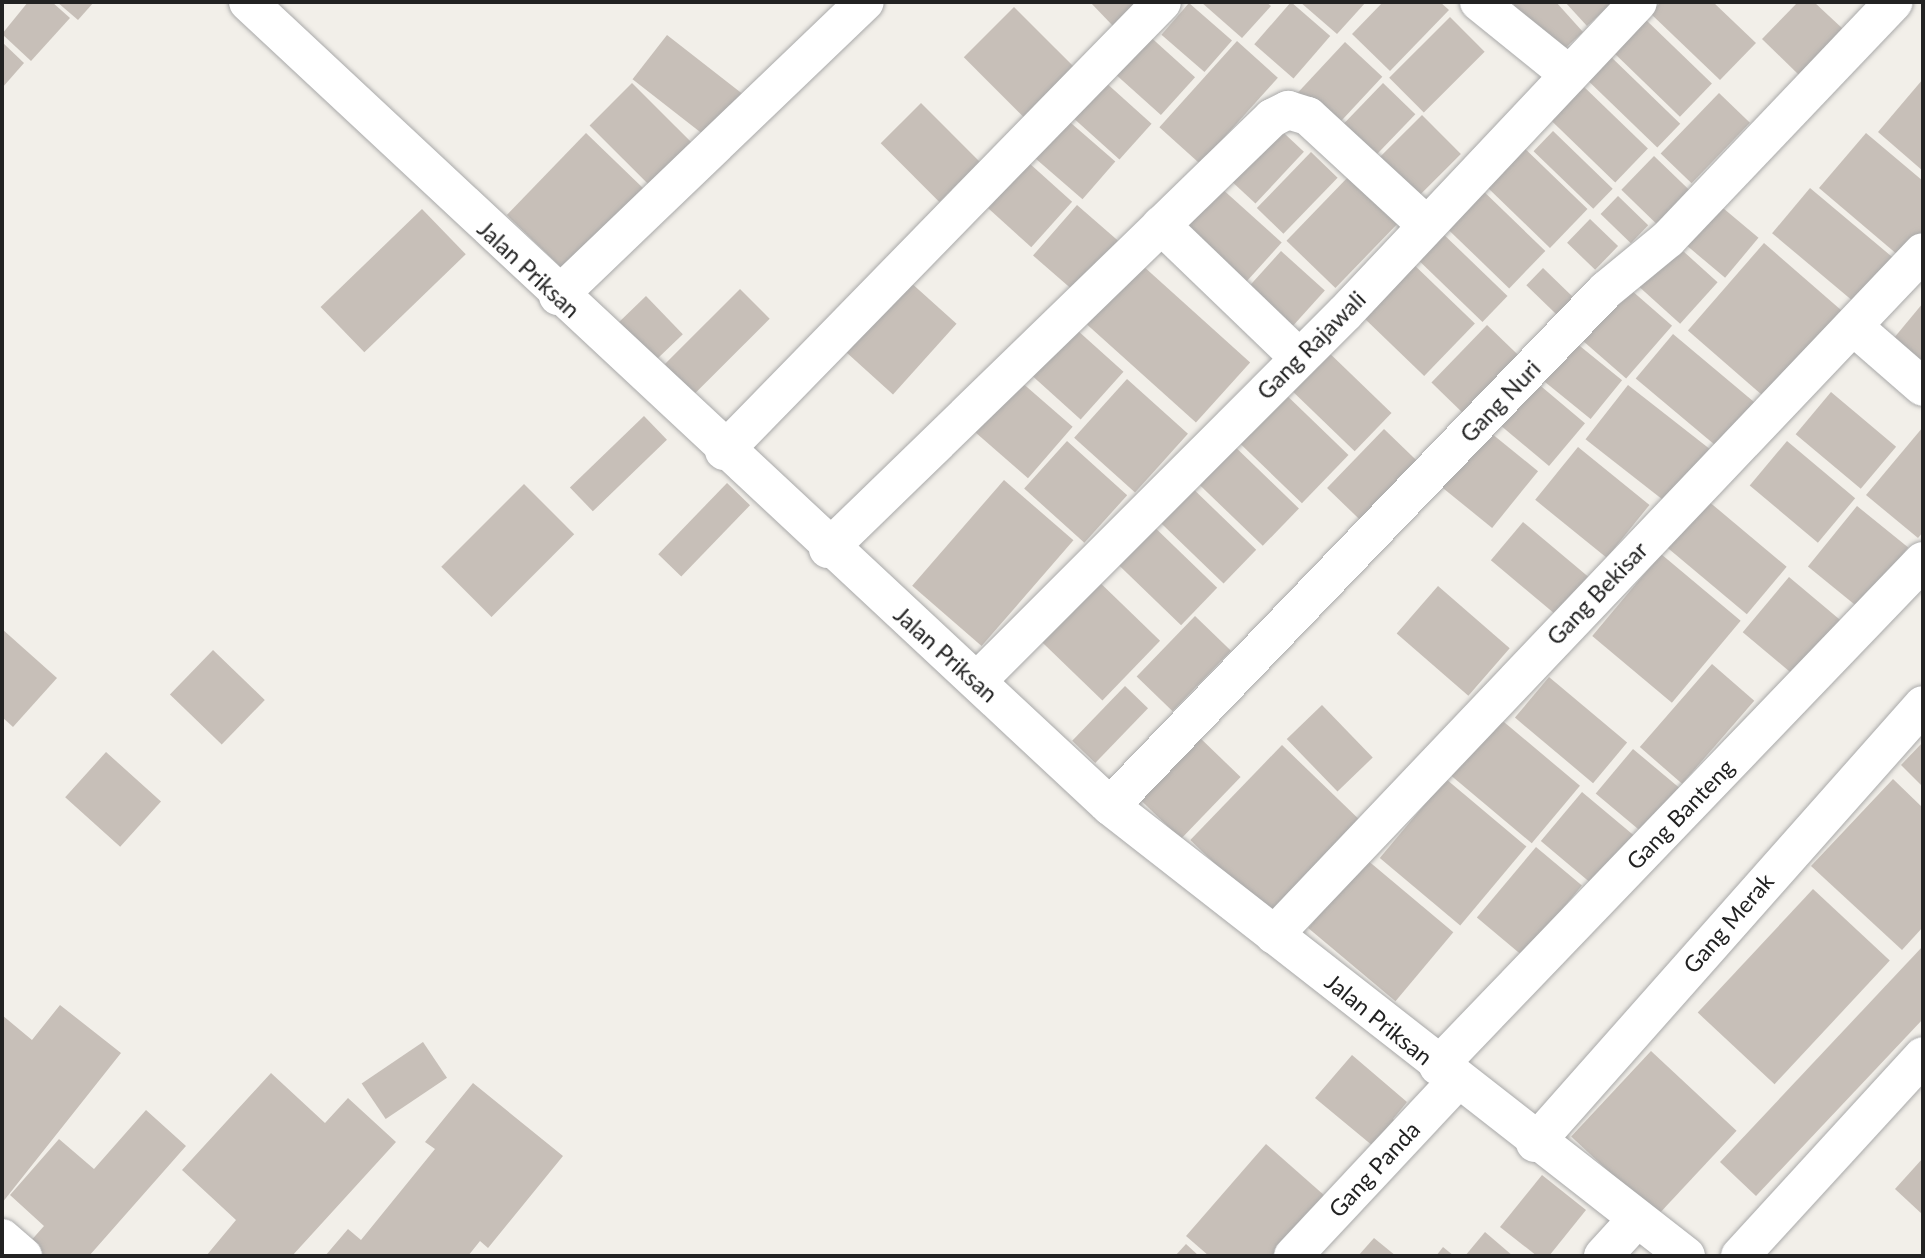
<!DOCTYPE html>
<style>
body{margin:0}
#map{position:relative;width:1925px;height:1258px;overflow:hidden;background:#f2efe9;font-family:Lato,sans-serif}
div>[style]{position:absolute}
.building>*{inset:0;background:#c7bfb8;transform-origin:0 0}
.roads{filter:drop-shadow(0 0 2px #a9a9a9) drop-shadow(0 0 2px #a9a9a9)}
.street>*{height:38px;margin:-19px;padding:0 19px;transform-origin:19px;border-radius:19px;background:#fff}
span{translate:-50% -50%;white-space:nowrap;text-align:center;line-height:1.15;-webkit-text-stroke:5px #fff;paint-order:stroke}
.street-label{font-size:23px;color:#222}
.frame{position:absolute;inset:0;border:4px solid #222;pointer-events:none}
</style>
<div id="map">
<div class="building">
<div style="clip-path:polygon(28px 2px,52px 2px,70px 18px,31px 61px,2px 34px)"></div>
<div style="clip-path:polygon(57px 2px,94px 2px,78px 20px)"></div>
<div style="clip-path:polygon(1090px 2px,1139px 2px,1114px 27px)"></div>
<div style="clip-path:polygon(1201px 2px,1266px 2px,1271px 6px,1242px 38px)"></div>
<div style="left:1291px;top:2px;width:52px;height:56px;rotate:41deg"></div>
<div style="clip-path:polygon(1300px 2px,1366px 2px,1337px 34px)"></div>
<div style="clip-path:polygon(1383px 2px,1440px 2px,1449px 10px,1390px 71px,1352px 34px)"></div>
<div style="clip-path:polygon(1517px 2px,1556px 2px,1583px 32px,1552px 60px,1508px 10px)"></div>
<div style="clip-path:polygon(1565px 2px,1613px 2px,1587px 26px)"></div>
<div style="clip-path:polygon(1661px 2px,1713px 2px,1756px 43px,1720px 80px,1650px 13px)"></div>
<div style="clip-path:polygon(1798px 2px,1814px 2px,1843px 29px,1799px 75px,1762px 39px)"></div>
<div style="left:1189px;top:3px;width:57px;height:42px;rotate:41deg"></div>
<div style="left:1014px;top:7px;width:86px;height:71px;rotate:45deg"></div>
<div style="left:1450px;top:17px;width:49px;height:86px;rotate:45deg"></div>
<div style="left:1645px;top:19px;width:93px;height:46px;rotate:44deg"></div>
<div style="left:1146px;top:33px;width:66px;height:51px;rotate:42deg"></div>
<div style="left:667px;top:35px;width:98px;height:56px;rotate:38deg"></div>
<div style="left:1237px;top:41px;width:55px;height:116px;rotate:42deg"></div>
<div style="clip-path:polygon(2px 42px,24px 63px,2px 88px)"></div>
<div style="left:1345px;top:42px;width:51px;height:71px;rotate:43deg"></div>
<div style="left:1609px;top:55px;width:99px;height:33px;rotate:44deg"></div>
<div style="clip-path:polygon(1923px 79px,1923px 171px,1878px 132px)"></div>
<div style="left:1104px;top:81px;width:64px;height:48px;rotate:42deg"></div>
<div style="left:632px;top:83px;width:92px;height:60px;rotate:45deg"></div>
<div style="left:1383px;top:83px;width:45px;height:69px;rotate:44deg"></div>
<div style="left:1581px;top:84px;width:93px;height:47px;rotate:44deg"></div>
<div style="left:1719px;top:93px;width:43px;height:84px;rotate:44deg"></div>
<div style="left:921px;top:103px;width:83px;height:57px;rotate:45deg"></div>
<div style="left:1422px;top:115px;width:55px;height:62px;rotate:45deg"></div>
<div style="left:1064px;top:117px;width:68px;height:50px;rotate:41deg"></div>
<div style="left:1271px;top:121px;width:45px;height:71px;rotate:43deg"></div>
<div style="left:1553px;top:131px;width:83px;height:28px;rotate:44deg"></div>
<div style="left:586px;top:133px;width:86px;height:114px;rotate:44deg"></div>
<div style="clip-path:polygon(1866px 133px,1923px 181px,1923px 239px,1905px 261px,1819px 188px)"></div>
<div style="left:1517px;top:141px;width:98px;height:54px;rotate:44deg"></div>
<div style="left:1311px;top:152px;width:37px;height:78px;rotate:44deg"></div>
<div style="left:1654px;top:156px;width:52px;height:47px;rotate:44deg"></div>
<div style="left:1029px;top:163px;width:58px;height:61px;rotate:42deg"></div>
<div style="left:1349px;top:176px;width:68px;height:90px;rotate:44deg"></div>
<div style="left:1477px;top:185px;width:95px;height:52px;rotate:44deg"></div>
<div style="left:1220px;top:187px;width:83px;height:62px;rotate:42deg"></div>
<div style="left:1810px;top:188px;width:114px;height:59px;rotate:40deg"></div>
<div style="left:1618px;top:196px;width:42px;height:25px;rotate:44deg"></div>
<div style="left:1711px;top:198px;width:62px;height:52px;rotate:40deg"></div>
<div style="left:1077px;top:205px;width:56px;height:67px;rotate:41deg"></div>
<div style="left:422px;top:209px;width:63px;height:141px;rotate:46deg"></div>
<div style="left:1590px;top:219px;width:39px;height:33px;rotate:44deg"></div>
<div style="left:1437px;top:228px;width:98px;height:36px;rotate:44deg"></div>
<div style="left:1673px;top:242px;width:60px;height:56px;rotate:42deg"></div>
<div style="left:1764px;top:243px;width:110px;height:116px;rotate:41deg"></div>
<div style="left:1281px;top:251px;width:59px;height:60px;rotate:42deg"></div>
<div style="left:1132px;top:256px;width:159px;height:81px;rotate:42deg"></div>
<div style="left:1408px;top:259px;width:93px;height:73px;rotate:44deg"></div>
<div style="left:1543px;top:268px;width:46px;height:24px;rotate:44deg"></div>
<div style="left:909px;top:281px;width:64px;height:95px;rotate:42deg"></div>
<div style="left:1623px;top:283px;width:65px;height:70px;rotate:41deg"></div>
<div style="left:740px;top:289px;width:42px;height:115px;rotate:45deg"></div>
<div style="left:646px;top:296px;width:53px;height:50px;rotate:46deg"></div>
<div style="clip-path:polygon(1923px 303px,1923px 384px,1884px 350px)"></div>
<div style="left:1067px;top:321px;width:76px;height:64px;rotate:42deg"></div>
<div style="left:1487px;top:325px;width:43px;height:80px;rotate:44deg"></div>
<div style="left:1673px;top:334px;width:107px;height:58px;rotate:40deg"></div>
<div style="left:1570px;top:338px;width:67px;height:50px;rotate:39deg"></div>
<div style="left:1321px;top:345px;width:98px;height:53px;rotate:44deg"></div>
<div style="left:1013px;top:375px;width:79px;height:68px;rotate:41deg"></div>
<div style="left:1127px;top:379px;width:82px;height:79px;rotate:42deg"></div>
<div style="left:1536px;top:382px;width:64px;height:56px;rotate:40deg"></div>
<div style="left:1628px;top:385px;width:105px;height:69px;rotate:38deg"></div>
<div style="left:1278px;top:387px;width:98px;height:67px;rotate:44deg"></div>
<div style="left:1831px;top:392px;width:85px;height:55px;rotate:40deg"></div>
<div style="left:644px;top:416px;width:33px;height:103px;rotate:46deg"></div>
<div style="clip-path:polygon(1923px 427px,1923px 532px,1918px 538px,1866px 495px)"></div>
<div style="left:1384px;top:429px;width:49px;height:82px;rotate:44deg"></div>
<div style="left:1486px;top:429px;width:67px;height:73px;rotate:39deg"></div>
<div style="left:1227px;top:439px;width:100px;height:52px;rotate:44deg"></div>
<div style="left:1067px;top:441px;width:81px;height:64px;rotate:42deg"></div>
<div style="left:1787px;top:441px;width:89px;height:58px;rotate:40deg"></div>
<div style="left:1578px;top:447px;width:92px;height:68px;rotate:39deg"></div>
<div style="left:1004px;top:480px;width:92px;height:140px;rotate:41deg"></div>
<div style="left:1185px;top:481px;width:99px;height:47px;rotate:44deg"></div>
<div style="left:727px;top:483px;width:32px;height:99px;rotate:44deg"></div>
<div style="left:524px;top:484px;width:71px;height:117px;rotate:45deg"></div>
<div style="left:1707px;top:500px;width:104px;height:62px;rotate:40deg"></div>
<div style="left:1857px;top:506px;width:66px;height:78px;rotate:39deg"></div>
<div style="left:1146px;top:519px;width:99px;height:52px;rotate:44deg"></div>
<div style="left:1523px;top:522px;width:86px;height:50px;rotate:40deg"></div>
<div style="left:1661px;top:554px;width:104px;height:107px;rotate:40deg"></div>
<div style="left:1091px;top:574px;width:96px;height:83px;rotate:44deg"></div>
<div style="left:1789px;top:577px;width:70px;height:72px;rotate:40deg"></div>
<div style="left:1438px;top:586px;width:95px;height:63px;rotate:41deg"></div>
<div style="left:1195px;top:616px;width:50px;height:84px;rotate:44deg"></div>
<div style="clip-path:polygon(2px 629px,57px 678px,13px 727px,2px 717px)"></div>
<div style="left:213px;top:650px;width:72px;height:62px;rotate:44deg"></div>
<div style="left:1712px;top:664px;width:56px;height:110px;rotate:41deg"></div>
<div style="left:1549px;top:677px;width:102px;height:53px;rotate:40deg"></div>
<div style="left:1125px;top:686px;width:32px;height:76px;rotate:44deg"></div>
<div style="left:1322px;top:705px;width:73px;height:49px;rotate:46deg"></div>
<div style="left:1498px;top:717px;width:107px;height:75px;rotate:40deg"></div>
<div style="left:1196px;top:734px;width:62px;height:86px;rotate:44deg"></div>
<div style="clip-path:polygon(1923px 742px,1923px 787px,1901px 765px)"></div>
<div style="left:1282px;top:745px;width:107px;height:132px;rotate:44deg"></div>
<div style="left:1633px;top:749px;width:60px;height:58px;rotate:40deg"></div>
<div style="left:106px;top:752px;width:74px;height:61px;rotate:42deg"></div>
<div style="left:1446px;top:779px;width:105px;height:103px;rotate:40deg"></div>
<div style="clip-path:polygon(1893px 779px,1923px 808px,1923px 927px,1902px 950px,1811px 866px)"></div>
<div style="left:1582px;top:792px;width:69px;height:64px;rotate:40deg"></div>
<div style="left:1536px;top:847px;width:60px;height:92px;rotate:40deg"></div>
<div style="left:1366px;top:859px;width:114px;height:90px;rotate:40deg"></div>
<div style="left:1813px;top:889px;width:105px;height:169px;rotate:43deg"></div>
<div style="clip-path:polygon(1923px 946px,1923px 1019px,1756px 1196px,1720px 1162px)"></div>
<div style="clip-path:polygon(60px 1005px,121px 1053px,2px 1203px,2px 1015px,32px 1040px)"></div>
<div style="left:423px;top:1042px;width:43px;height:74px;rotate:56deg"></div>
<div style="left:1651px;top:1051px;width:117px;height:117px;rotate:43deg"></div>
<div style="clip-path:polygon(1352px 1055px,1407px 1102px,1393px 1119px,1400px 1125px,1379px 1151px,1315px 1098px)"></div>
<div style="clip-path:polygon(271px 1073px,325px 1123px,348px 1098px,396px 1142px,292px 1256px,206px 1256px,236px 1220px,182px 1170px)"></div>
<div style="clip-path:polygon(473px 1083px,563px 1156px,488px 1248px,480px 1241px,468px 1256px,325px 1256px,348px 1229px,361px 1240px,435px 1149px,425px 1142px)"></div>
<div style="clip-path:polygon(146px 1110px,186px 1146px,89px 1256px,43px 1256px,28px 1244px,44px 1226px,10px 1195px,59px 1139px,94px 1169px)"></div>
<div style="clip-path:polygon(1266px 1144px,1325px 1196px,1272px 1256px,1209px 1256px,1186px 1236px)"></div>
<div style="clip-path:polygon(1923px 1158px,1923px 1215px,1895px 1189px)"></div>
<div style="clip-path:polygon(1542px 1175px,1586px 1210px,1549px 1256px,1537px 1256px,1500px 1227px)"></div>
<div style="clip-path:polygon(1485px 1232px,1513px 1256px,1465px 1256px)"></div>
<div style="clip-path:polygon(1374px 1238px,1396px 1256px,1358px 1256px)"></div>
<div style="clip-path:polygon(1186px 1244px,1199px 1256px,1175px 1256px)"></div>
<div style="clip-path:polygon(1443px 1247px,1454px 1256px,1436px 1256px)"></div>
</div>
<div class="roads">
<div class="street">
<div style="left:248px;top:2px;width:1179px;rotate:43.01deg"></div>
<div style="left:1110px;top:806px;width:731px;rotate:38deg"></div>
<div style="left:1479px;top:2px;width:113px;rotate:38.9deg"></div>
<div style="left:1161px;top:225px;width:192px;rotate:43.9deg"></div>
<div style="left:558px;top:296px;width:425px;rotate:-43.8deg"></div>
<div style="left:1854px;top:327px;width:91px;rotate:41deg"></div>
<div style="left:724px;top:451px;width:627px;rotate:-45.71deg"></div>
<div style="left:828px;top:549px;width:619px;rotate:-44.15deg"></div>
<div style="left:1272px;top:118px;width:18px;rotate:-27deg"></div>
<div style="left:1288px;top:110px;width:21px;rotate:17deg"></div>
<div style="left:1308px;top:116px;width:159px;rotate:42.7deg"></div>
<div style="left:977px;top:681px;width:520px;rotate:-45deg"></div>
<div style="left:1345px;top:313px;width:427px;rotate:-46.7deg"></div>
<div style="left:1110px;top:806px;width:716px;rotate:-46.13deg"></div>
<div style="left:1606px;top:290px;width:80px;rotate:-39.4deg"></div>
<div style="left:1668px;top:239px;width:327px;rotate:-46.4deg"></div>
<div style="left:1274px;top:935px;width:942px;rotate:-46.46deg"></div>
<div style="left:1438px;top:1066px;width:700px;rotate:-46.16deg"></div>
<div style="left:1535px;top:1143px;width:585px;rotate:-48.46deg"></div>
<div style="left:2px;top:1238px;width:28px;rotate:41deg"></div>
<div style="left:1293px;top:1256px;width:238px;rotate:-46.9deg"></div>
<div style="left:1603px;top:1256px;width:49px;rotate:-47.5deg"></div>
<div style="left:1740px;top:1256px;width:271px;rotate:-47.5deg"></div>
</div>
</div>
<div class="street-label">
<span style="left:529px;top:269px;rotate:43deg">Jalan Priksan</span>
<span style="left:1311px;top:345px;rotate:-45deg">Gang Rajawali</span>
<span style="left:1500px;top:401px;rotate:-46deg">Gang Nuri</span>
<span style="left:1597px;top:593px;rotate:-46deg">Gang Bekisar</span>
<span style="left:946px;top:654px;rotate:42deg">Jalan Priksan</span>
<span style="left:1680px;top:814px;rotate:-46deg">Gang Banteng</span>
<span style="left:1728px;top:923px;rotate:-49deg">Gang Merak</span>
<span style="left:1379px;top:1019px;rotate:39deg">Jalan Priksan</span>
<span style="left:1374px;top:1169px;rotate:-47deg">Gang Panda</span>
</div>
<div class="frame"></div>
</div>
